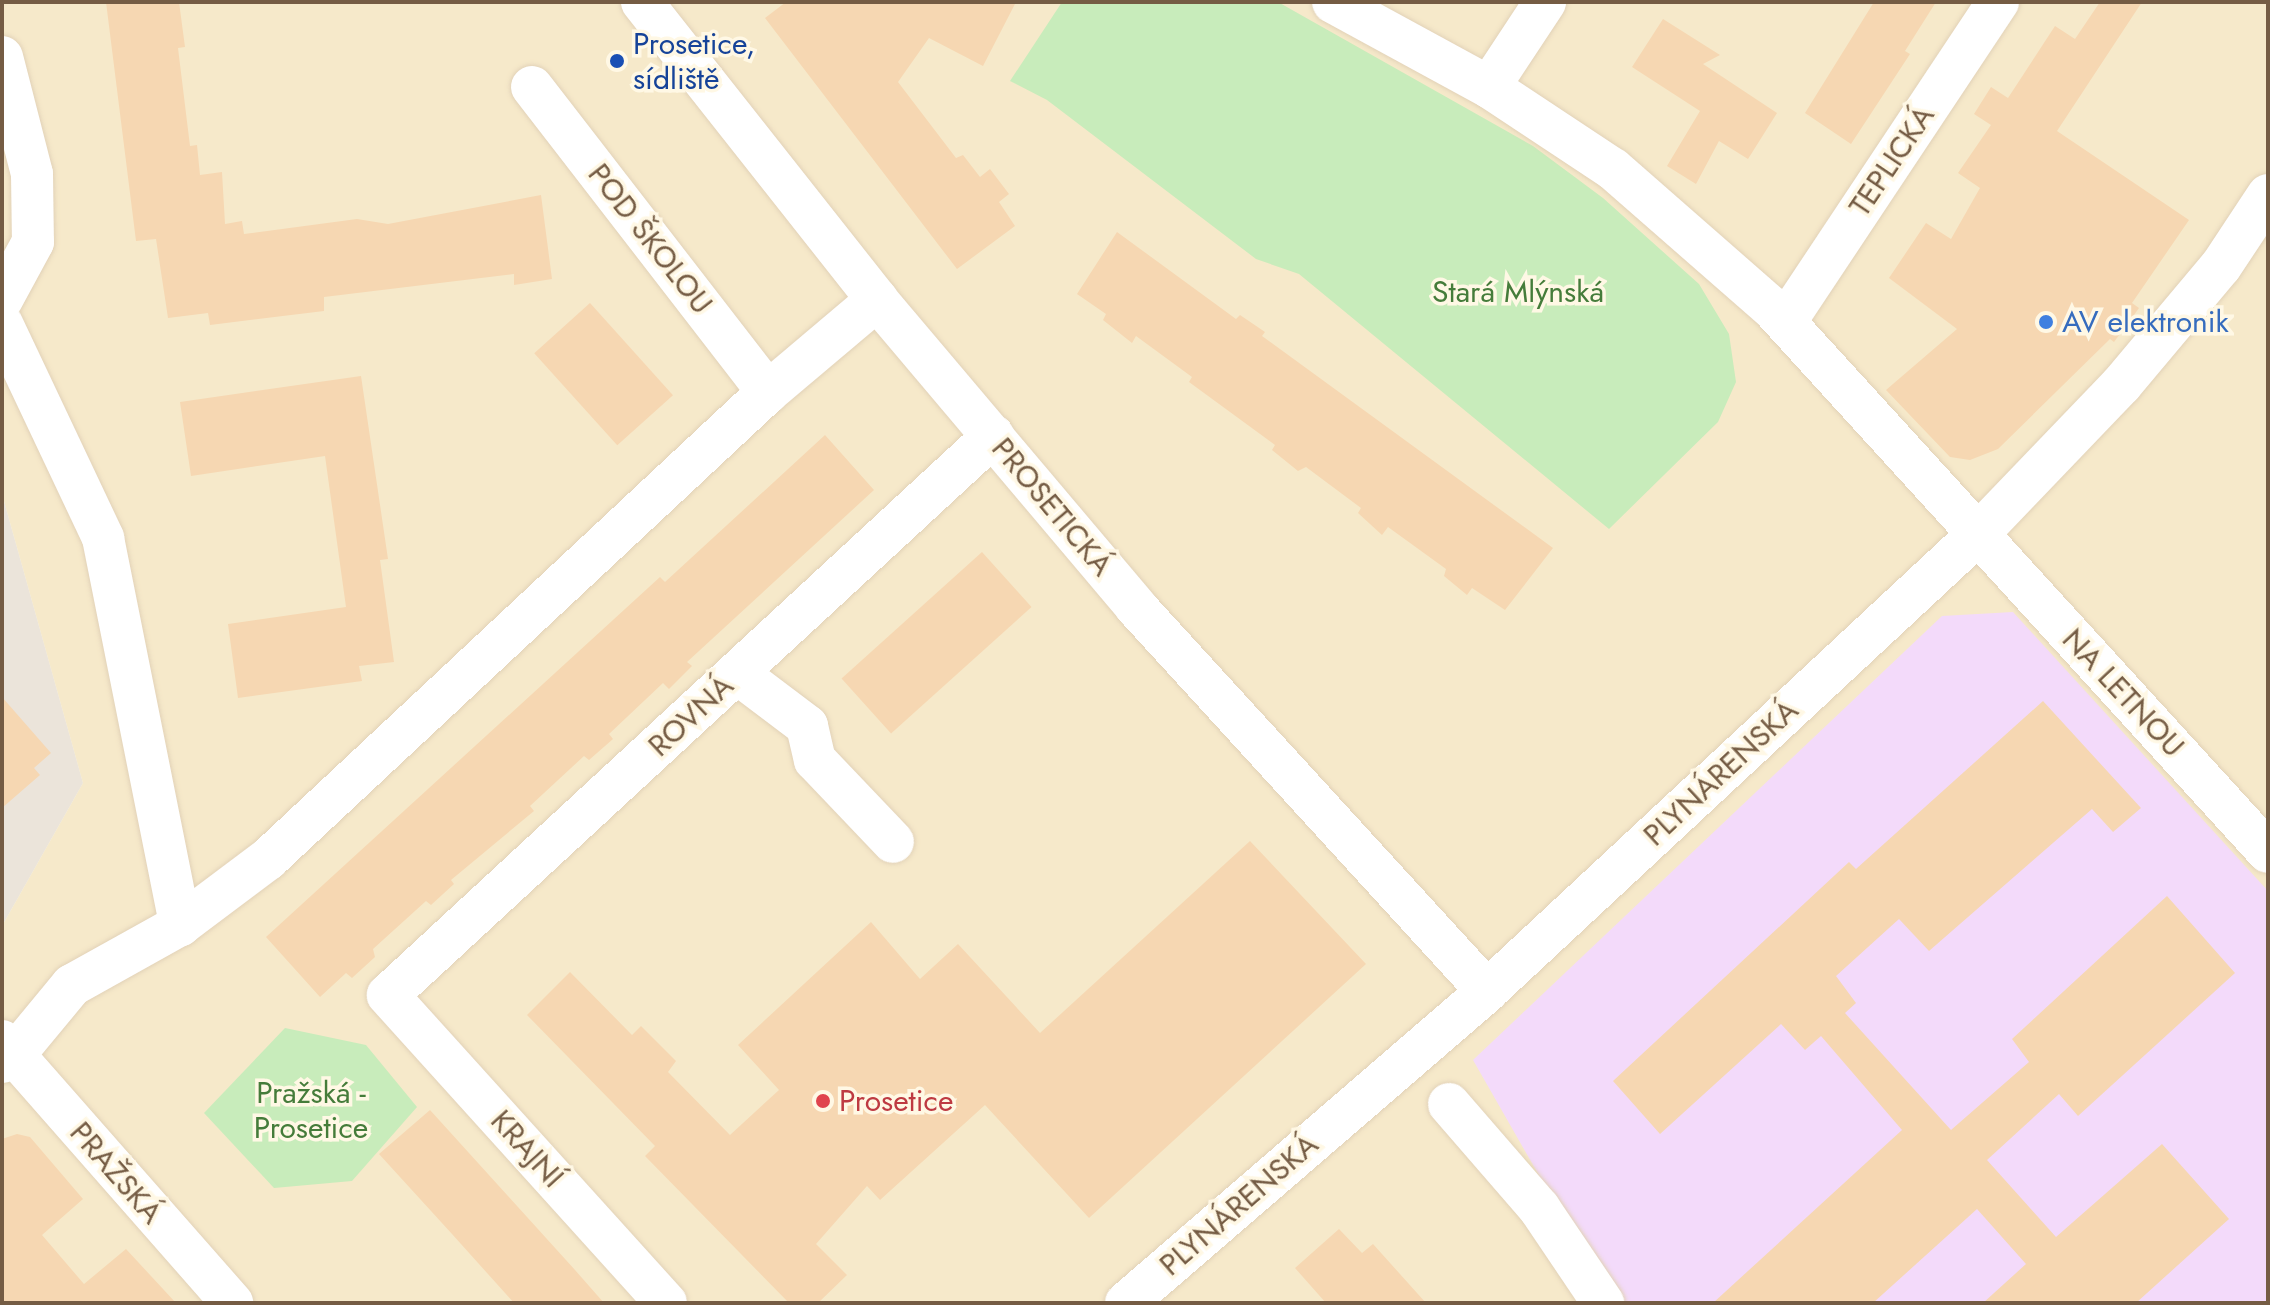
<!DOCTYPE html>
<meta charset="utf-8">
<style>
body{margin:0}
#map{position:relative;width:2270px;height:1305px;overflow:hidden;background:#fef6dc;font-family:Jost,sans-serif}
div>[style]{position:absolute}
.residential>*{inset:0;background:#f6e9ca}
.industrial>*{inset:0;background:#ebe4da}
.education>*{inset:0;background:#f3dafa}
.green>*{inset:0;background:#c8ecbb}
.building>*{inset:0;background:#f6d7b2;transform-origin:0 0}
.roads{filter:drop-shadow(0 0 2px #e2d2b8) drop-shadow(0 0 2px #e2d2b8)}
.street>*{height:42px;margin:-21px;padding:0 21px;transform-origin:21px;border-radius:21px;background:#fff}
.dots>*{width:22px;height:22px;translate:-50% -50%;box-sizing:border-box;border:4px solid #fff8e5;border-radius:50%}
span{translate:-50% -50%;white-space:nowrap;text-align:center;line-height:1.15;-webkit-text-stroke:7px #fff8e5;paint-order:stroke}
.transit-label{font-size:30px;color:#164399}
.left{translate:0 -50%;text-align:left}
.street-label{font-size:30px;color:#755c44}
.park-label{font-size:30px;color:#457c3a}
.shop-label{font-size:30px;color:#366cbe}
.health-label{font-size:30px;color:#be3a42}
.frame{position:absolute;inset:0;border:4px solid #755c44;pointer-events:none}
</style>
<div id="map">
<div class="residential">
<div style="clip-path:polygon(2px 2px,2268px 2px,2268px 1303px,2px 1303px,2px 926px,83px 783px,2px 494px)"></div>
</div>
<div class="industrial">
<div style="clip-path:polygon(2px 494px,83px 783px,2px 926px)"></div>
</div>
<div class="education">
<div style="clip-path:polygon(2013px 612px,2268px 891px,2268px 1303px,1612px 1303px,1473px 1060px,1942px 616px)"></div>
</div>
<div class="green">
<div style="clip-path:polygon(1062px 2px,1278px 2px,1533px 146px,1603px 198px,1699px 284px,1729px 334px,1736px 382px,1718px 422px,1609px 529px,1299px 274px,1256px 259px,1047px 100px,1010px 81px)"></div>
<div style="clip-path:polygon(285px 1028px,366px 1045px,417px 1107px,352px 1181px,274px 1188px,204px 1113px)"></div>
</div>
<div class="building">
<div style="clip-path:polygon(106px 2px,179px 2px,185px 47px,178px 48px,190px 146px,197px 145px,200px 175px,222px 172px,225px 224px,242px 221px,244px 234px,357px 219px,388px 224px,541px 195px,552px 279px,514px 285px,514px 274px,324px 297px,324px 311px,210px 325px,208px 313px,168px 318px,156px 239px,136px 241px)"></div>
<div style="clip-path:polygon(786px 2px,1016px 2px,983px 66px,929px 38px,898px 82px,956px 158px,963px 155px,980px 177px,990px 169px,1009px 194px,999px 202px,1015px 226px,957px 269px,765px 18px)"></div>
<div style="clip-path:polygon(1874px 2px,1936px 2px,1905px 51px,1910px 54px,1851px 144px,1805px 113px)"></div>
<div style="clip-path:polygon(2100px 2px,2142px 2px,2057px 131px,2189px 220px,2132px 303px,2139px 308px,2114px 342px,2110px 339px,1998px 449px,1970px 460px,1950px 457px,1886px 390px,1957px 329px,1889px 278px,1926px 223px,1951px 239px,1980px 188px,1958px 173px,1991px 125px,1974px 114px,1991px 87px,2008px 98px,2055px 26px,2075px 39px)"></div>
<div style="clip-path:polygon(1663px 19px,1720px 55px,1703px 64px,1777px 113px,1748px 159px,1719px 141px,1696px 184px,1667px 166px,1700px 111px,1632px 67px)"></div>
<div style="clip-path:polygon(1117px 232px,1236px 319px,1240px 315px,1265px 332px,1262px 336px,1553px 548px,1505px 610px,1472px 588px,1467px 595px,1444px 576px,1446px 569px,1388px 527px,1382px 535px,1358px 513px,1361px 508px,1306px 467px,1298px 471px,1272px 450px,1275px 445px,1189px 382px,1192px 377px,1136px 336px,1132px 343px,1103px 320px,1106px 314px,1077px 294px)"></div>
<div style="left:590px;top:303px;width:124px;height:75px;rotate:48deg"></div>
<div style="clip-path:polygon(361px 376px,388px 559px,380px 560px,394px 662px,359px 666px,362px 681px,238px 698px,228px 624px,346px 607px,325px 456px,191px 476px,180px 402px)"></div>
<div style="clip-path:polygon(825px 435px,874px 490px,687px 662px,692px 666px,669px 689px,663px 683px,609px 734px,613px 739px,589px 760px,584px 756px,530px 806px,534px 811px,451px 880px,454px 884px,431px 905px,426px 901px,373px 949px,375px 957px,352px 978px,346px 973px,320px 997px,266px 937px,660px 577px,665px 582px)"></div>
<div style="left:982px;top:552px;width:74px;height:189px;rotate:48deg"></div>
<div style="clip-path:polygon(2px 697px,51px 753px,34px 768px,40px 775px,2px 808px)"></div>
<div style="clip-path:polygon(2043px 701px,2141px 808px,2113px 832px,2092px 809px,1929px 951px,1899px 919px,1836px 976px,1856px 1003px,1845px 1013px,1951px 1130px,2029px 1062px,2012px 1039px,2167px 896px,2235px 973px,2078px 1116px,2059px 1094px,1987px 1160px,2056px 1237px,2162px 1144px,2229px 1219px,2136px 1303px,1983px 1303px,2026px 1264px,1977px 1209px,1873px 1303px,1713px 1303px,1902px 1130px,1821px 1036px,1805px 1050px,1781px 1024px,1660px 1134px,1613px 1081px,1849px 862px,1856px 869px)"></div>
<div style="clip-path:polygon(1250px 841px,1366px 964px,1089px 1218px,985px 1105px,880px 1200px,867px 1186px,816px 1244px,847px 1275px,818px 1303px,789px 1303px,645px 1156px,655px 1146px,527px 1015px,570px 972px,632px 1035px,641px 1026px,676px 1061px,668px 1072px,730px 1135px,779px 1090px,738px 1045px,871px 922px,920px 979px,958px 944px,1040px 1033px)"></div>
<div style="clip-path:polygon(430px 1110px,575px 1270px,604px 1303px,514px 1303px,452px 1234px,379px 1154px)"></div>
<div style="clip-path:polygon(17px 1134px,30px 1137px,83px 1199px,42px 1235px,84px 1284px,126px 1249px,176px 1303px,2px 1303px,2px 1139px)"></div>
<div style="clip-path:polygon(1339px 1229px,1362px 1253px,1373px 1244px,1426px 1303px,1326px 1303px,1295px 1268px)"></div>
</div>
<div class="roads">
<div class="street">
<div style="left:642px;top:2px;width:380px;rotate:51.7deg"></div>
<div style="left:877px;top:300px;width:402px;rotate:49.8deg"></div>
<div style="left:1136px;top:607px;width:520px;rotate:47.57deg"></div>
<div style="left:1333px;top:2px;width:178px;rotate:28.6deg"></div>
<div style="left:1489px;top:87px;width:149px;rotate:33.5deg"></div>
<div style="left:1613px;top:169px;width:211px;rotate:41.2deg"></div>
<div style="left:1772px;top:308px;width:736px;rotate:47.64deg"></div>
<div style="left:2px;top:57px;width:121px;rotate:75.6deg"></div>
<div style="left:32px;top:174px;width:68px;rotate:89.2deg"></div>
<div style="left:33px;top:242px;width:65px;rotate:118.5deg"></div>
<div style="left:532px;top:87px;width:386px;rotate:52.3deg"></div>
<div style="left:1489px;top:87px;width:102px;rotate:-56.6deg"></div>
<div style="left:1786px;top:321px;width:383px;rotate:-56.4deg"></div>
<div style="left:2px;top:324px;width:237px;rotate:64.7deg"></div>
<div style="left:103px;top:538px;width:395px;rotate:78.7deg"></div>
<div style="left:180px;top:925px;width:124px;rotate:150.9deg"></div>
<div style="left:72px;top:985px;width:91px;rotate:129.6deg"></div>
<div style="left:14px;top:1055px;width:14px;rotate:150deg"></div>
<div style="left:737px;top:673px;width:88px;rotate:37.1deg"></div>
<div style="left:807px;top:726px;width:35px;rotate:77deg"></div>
<div style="left:815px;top:760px;width:113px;rotate:46.4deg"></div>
<div style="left:180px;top:925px;width:110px;rotate:-36.9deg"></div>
<div style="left:268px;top:859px;width:684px;rotate:-43.05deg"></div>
<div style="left:768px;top:392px;width:143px;rotate:-40.2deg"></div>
<div style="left:2px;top:1041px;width:349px;rotate:48.7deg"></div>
<div style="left:1449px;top:1104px;width:138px;rotate:49.1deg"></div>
<div style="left:1539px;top:1208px;width:115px;rotate:56deg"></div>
<div style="left:666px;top:1303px;width:415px;rotate:-132.1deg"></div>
<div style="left:388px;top:995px;width:824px;rotate:-42.74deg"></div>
<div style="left:1126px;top:1303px;width:477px;rotate:-40.8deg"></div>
<div style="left:1487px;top:991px;width:669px;rotate:-42.94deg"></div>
<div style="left:1977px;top:535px;width:208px;rotate:-46.2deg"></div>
<div style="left:2121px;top:385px;width:155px;rotate:-50deg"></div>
<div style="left:2221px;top:266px;width:85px;rotate:-56.5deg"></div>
</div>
</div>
<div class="dots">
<div style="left:617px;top:61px;background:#1a4fb4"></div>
<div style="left:2046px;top:322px;background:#3f7fe0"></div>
<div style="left:823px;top:1101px;background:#e0444e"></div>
</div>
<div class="transit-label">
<span class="left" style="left:633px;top:61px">Prosetice,<br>sídliště</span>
</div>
<div class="street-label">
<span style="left:1892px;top:161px;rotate:-56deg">TEPLICKÁ</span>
<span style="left:650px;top:239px;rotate:52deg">POD ŠKOLOU</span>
<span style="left:1052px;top:507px;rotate:50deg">PROSETICKÁ</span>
<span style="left:2123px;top:693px;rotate:47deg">NA LETNOU</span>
<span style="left:691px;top:716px;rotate:-43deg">ROVNÁ</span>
<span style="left:1721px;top:773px;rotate:-43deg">PLYNÁRENSKÁ</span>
<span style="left:527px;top:1149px;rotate:48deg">KRAJNÍ</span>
<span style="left:116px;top:1173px;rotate:49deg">PRAŽSKÁ</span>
<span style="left:1239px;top:1205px;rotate:-41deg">PLYNÁRENSKÁ</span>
</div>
<div class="park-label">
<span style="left:1518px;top:292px">Stará Mlýnská</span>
<span style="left:311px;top:1110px">Pražská -<br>Prosetice</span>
</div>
<div class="shop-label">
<span class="left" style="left:2062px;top:322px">AV elektronik</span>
</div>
<div class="health-label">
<span class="left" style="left:839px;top:1101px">Prosetice</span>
</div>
<div class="frame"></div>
</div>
